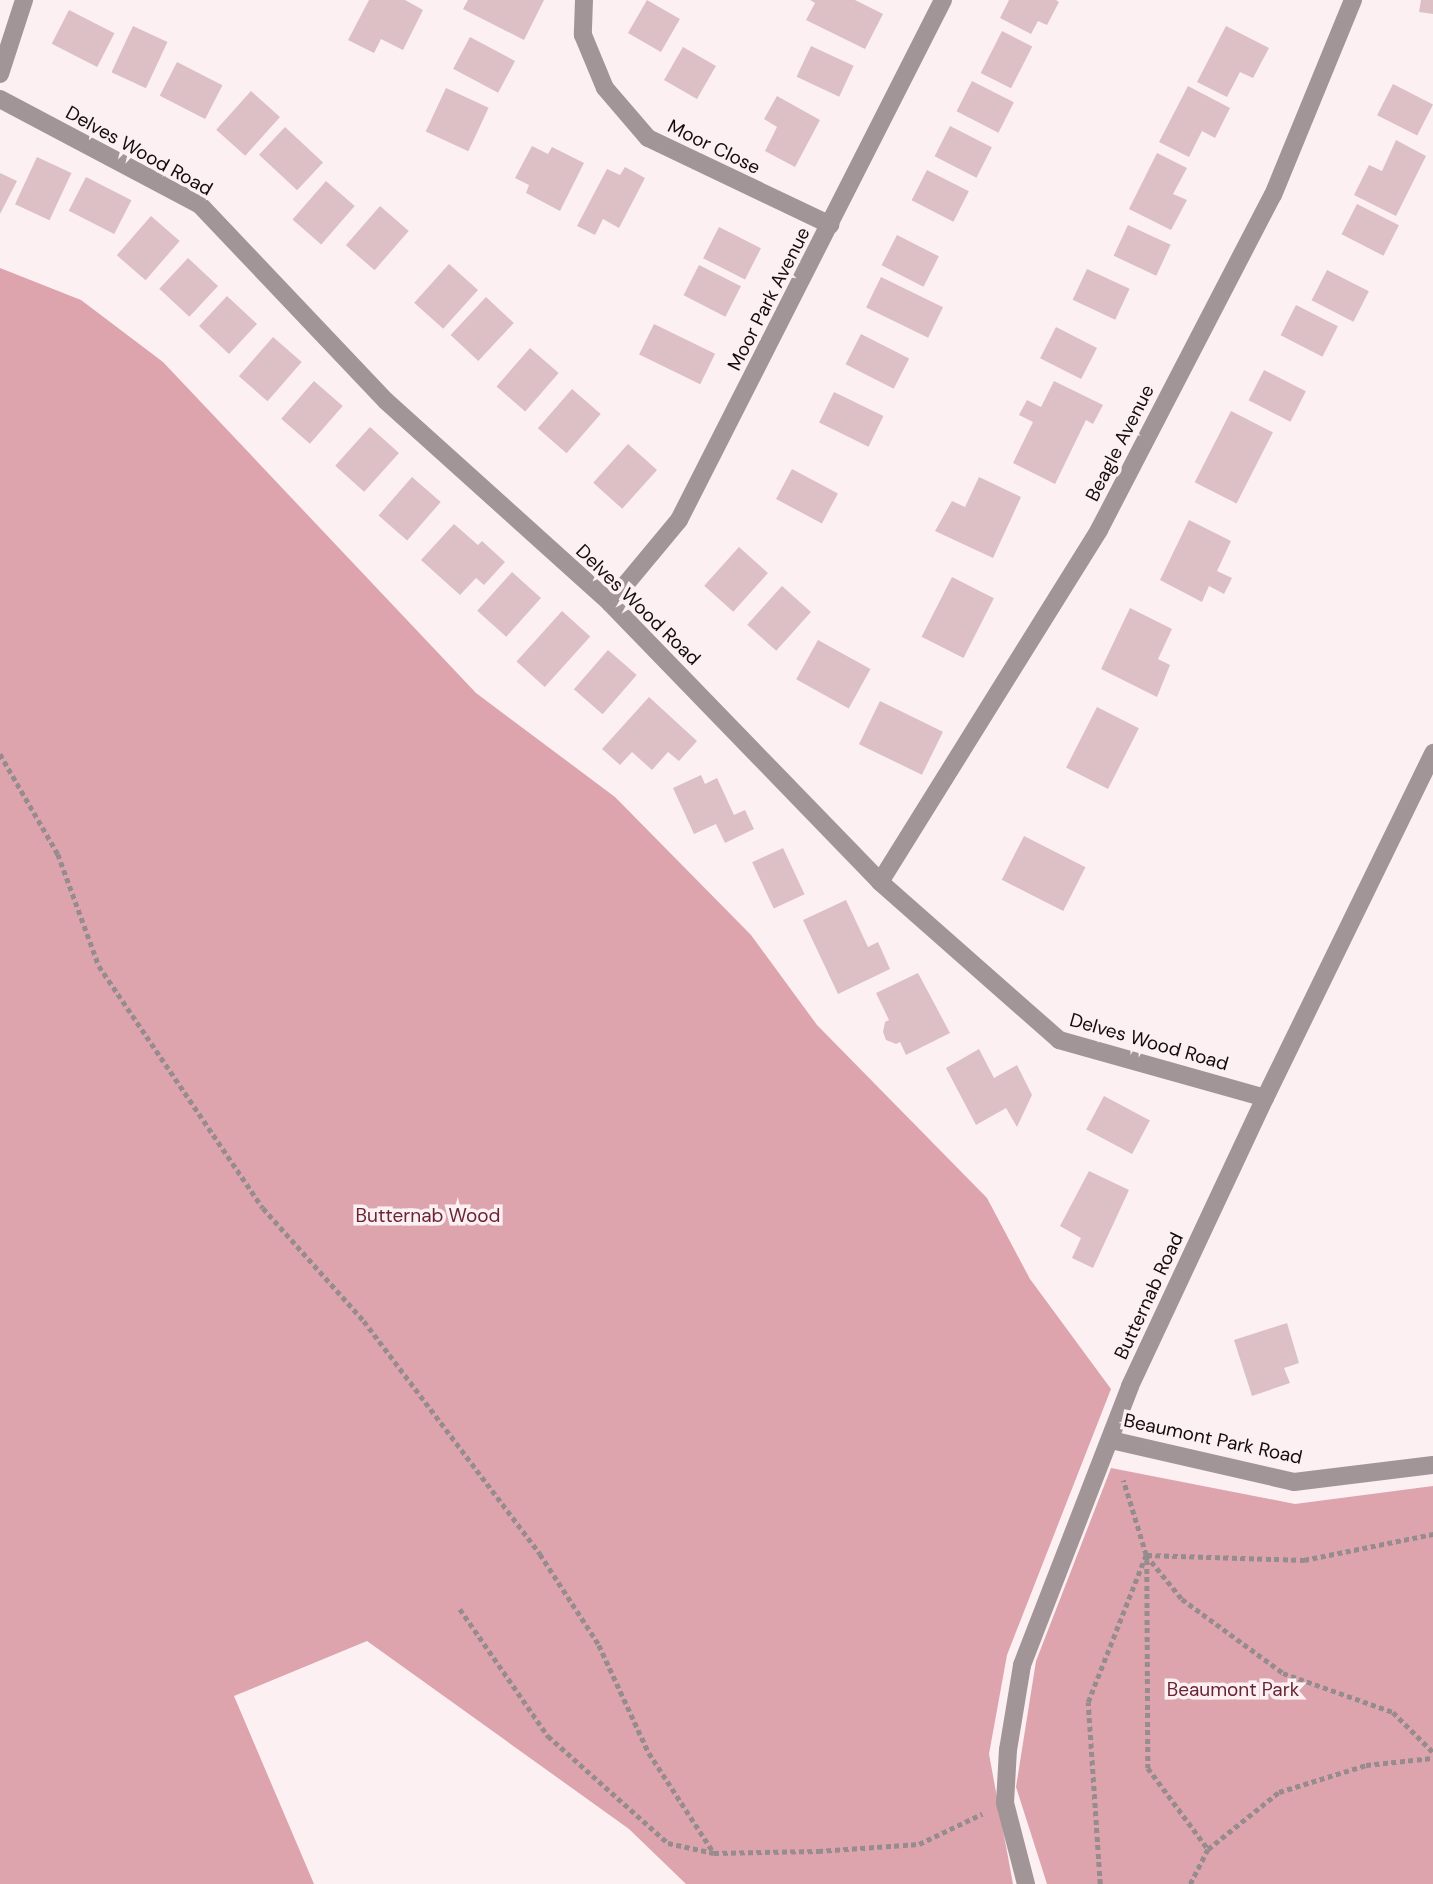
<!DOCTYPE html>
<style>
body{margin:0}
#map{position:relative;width:1433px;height:1884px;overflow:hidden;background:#fcf0f2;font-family:"DM Sans",sans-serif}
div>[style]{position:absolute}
.forest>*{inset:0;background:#dda4ae}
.building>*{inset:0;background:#dcc0c5;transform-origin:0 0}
.path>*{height:4.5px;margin-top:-2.25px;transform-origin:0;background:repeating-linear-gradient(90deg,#968b8d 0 5px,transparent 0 8.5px)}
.minor>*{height:18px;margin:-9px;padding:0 9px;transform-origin:9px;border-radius:9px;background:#a19597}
span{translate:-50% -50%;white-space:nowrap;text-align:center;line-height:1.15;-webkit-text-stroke:7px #fcf0f2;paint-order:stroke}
.street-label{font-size:19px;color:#150c0d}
.park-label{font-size:19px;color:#692536}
</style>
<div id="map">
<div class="forest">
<div style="clip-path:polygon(0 268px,81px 300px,163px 362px,476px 693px,615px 797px,751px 935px,817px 1025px,987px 1198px,1030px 1279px,1111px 1389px,1007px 1655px,989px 1754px,1013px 1884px,686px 1884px,629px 1829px,367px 1641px,234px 1696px,314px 1884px,0 1884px)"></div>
<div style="clip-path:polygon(1111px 1468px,1295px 1504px,1433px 1486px,1433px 1884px,1047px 1884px,1016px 1787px,1036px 1661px)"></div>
</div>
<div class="building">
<div style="clip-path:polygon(369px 0,405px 0,423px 10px,403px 50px,381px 39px,374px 53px,348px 40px)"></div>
<div style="clip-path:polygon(468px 0,544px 0,524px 40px,463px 9px)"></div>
<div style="left:647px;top:0;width:38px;height:38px;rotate:30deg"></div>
<div style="clip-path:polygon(810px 0,855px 0,883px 14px,865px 49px,806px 20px,815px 3px)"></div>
<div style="clip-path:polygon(1009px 0,1056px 0,1059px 2px,1047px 25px,1038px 21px,1031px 34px,1000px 18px)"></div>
<div style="clip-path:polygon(1421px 0,1433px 0,1433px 14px,1419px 12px)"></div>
<div style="left:69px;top:10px;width:51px;height:38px;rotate:27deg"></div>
<div style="left:133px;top:26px;width:38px;height:51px;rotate:25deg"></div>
<div style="clip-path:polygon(1226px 26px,1269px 48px,1253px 78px,1240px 72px,1227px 97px,1197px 82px)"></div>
<div style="left:1002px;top:31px;width:34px;height:47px;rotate:27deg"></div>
<div style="left:470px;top:37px;width:51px;height:36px;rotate:28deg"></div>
<div style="left:811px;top:46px;width:47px;height:34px;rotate:25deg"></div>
<div style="left:683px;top:47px;width:38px;height:38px;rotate:30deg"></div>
<div style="left:177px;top:62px;width:51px;height:38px;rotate:27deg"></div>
<div style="left:972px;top:81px;width:47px;height:34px;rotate:27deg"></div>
<div style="left:1393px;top:84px;width:45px;height:35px;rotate:27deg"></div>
<div style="clip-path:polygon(1188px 86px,1230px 108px,1215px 138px,1202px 131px,1189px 157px,1159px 142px)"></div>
<div style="left:446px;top:88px;width:47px;height:48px;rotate:25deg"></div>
<div style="left:251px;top:91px;width:39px;height:52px;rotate:42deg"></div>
<div style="clip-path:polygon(777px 96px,820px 120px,795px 167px,765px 151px,777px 127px,764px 119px)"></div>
<div style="left:950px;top:126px;width:47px;height:34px;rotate:27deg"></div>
<div style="left:285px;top:127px;width:52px;height:38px;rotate:43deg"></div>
<div style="clip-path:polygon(1396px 140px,1426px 156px,1396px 216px,1354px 195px,1369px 165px,1382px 171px)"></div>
<div style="clip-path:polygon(532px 146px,548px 154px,552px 147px,584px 163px,560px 211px,526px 193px,529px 185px,515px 178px)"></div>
<div style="clip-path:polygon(1157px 153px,1187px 168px,1173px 194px,1187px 200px,1171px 230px,1129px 209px)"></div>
<div style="left:37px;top:157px;width:38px;height:52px;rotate:25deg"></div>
<div style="clip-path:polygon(625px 167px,645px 178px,619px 228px,603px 219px,595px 235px,577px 226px,607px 169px,620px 175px)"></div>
<div style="left:927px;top:170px;width:47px;height:34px;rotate:27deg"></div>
<div style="clip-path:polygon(0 173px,17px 181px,0 214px)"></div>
<div style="left:86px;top:177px;width:51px;height:38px;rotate:27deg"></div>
<div style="left:326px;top:181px;width:38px;height:51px;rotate:41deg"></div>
<div style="left:1357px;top:204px;width:47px;height:34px;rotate:27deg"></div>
<div style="left:380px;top:206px;width:38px;height:52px;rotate:41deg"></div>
<div style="left:151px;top:216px;width:38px;height:52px;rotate:41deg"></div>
<div style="left:1128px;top:225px;width:47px;height:34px;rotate:25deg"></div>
<div style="left:719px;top:227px;width:47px;height:35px;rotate:27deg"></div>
<div style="left:897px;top:235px;width:47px;height:34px;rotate:27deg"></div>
<div style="left:188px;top:258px;width:41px;height:42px;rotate:43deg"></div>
<div style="left:449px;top:264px;width:39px;height:52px;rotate:42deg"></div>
<div style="left:699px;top:265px;width:47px;height:34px;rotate:27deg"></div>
<div style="left:1087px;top:269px;width:47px;height:34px;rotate:25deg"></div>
<div style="left:1327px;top:270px;width:47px;height:34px;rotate:27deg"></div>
<div style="left:881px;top:277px;width:69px;height:34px;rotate:26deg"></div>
<div style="left:227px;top:296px;width:41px;height:41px;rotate:43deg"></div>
<div style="left:486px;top:297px;width:38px;height:52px;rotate:43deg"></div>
<div style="left:1296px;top:305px;width:47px;height:34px;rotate:27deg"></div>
<div style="left:654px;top:324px;width:68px;height:34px;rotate:26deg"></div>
<div style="left:1056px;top:327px;width:46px;height:35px;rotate:27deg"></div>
<div style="left:861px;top:334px;width:54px;height:34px;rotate:27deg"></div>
<div style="left:273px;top:337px;width:38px;height:52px;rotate:41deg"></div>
<div style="left:530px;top:348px;width:38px;height:51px;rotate:41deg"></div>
<div style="left:1264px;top:370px;width:47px;height:34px;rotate:27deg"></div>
<div style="left:314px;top:381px;width:38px;height:50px;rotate:41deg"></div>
<div style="clip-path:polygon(1054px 381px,1103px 405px,1093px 424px,1086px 420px,1055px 484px,1013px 463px,1033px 422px,1019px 415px,1027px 400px,1041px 407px)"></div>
<div style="left:572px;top:389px;width:38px;height:52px;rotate:41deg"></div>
<div style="left:834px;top:392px;width:55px;height:34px;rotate:26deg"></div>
<div style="left:1231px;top:411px;width:47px;height:80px;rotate:27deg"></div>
<div style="left:370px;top:427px;width:39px;height:52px;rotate:42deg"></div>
<div style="left:628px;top:444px;width:39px;height:52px;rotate:42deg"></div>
<div style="left:792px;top:469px;width:52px;height:34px;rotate:28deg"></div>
<div style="left:412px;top:477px;width:38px;height:51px;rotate:41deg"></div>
<div style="clip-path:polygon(979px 477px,1021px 497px,993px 558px,935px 531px,952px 501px,965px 507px)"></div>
<div style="clip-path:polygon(1189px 520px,1231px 541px,1217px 571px,1232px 578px,1224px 594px,1209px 586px,1202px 602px,1160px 580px)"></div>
<div style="clip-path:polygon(454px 524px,478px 545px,482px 541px,505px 562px,484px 585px,476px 578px,460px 595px,421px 560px)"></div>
<div style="left:739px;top:547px;width:39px;height:52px;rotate:42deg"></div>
<div style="left:512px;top:572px;width:39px;height:52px;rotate:42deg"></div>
<div style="left:952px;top:577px;width:47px;height:67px;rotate:27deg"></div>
<div style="left:782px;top:586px;width:39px;height:52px;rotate:42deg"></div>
<div style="clip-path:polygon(1130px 608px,1172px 629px,1158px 659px,1170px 665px,1157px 697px,1101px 669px)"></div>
<div style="left:562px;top:611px;width:38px;height:68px;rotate:42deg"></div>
<div style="left:818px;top:640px;width:60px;height:45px;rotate:29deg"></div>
<div style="left:608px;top:650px;width:38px;height:52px;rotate:41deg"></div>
<div style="clip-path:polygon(649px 697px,697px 741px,679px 761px,668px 752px,652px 770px,632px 752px,620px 765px,602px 749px)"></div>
<div style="left:880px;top:701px;width:70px;height:48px;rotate:26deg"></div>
<div style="left:1097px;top:707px;width:47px;height:68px;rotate:27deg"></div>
<div style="clip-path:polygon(701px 775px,705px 784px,717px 778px,734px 815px,745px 810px,754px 829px,725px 843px,716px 824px,694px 834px,673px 788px)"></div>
<div style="left:1024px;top:836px;width:69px;height:49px;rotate:27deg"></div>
<div style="left:783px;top:848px;width:51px;height:34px;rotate:65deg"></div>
<div style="clip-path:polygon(846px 900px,868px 947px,878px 942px,890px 969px,838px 994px,803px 920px)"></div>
<div style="clip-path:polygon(918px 973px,950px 1033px,906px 1055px,900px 1042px,896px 1044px,886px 1040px,883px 1032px,885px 1022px,889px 1020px,876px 993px)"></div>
<div style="clip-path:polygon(979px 1049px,994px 1078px,1017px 1065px,1032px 1095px,1017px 1127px,1006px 1108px,976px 1125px,946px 1068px)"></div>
<div style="left:1104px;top:1096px;width:52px;height:38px;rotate:28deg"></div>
<div style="clip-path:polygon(1089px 1171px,1129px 1190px,1093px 1268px,1072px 1258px,1081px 1238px,1060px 1226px)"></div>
<div style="clip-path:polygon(1287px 1323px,1299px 1363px,1284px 1368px,1290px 1383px,1252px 1396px,1234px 1340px)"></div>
</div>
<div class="path">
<div style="left:0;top:754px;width:116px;rotate:59.9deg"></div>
<div style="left:58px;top:854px;width:119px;rotate:69.9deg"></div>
<div style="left:99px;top:966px;width:292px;rotate:55.9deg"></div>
<div style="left:263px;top:1208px;width:152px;rotate:48.2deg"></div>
<div style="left:364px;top:1321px;width:292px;rotate:52.9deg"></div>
<div style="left:540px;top:1554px;width:108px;rotate:57deg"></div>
<div style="left:599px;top:1645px;width:119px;rotate:65.2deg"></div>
<div style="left:649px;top:1753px;width:119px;rotate:57deg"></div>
<div style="left:1146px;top:1555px;width:57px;rotate:50.7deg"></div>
<div style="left:1182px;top:1599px;width:125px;rotate:36.2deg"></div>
<div style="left:1283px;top:1673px;width:117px;rotate:19.5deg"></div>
<div style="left:1393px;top:1712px;width:57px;rotate:45deg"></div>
<div style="left:1147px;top:1555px;width:157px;rotate:1.8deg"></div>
<div style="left:1304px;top:1560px;width:132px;rotate:-11.4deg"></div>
<div style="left:1147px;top:1560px;width:208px;rotate:89.7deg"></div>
<div style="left:1148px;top:1768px;width:101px;rotate:53.5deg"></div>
<div style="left:460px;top:1609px;width:155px;rotate:55.3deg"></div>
<div style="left:548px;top:1736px;width:161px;rotate:41.7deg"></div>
<div style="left:668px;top:1843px;width:47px;rotate:12.3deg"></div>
<div style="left:714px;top:1853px;width:104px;rotate:-1.1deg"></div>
<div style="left:818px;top:1851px;width:101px;rotate:-4deg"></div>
<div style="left:919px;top:1844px;width:70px;rotate:-25.5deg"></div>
<div style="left:1100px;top:1884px;width:182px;rotate:-93.8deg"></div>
<div style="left:1088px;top:1702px;width:158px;rotate:-68.5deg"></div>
<div style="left:1146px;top:1555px;width:78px;rotate:-107deg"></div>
<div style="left:1190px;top:1884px;width:39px;rotate:-63deg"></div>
<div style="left:1208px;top:1849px;width:91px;rotate:-38.8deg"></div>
<div style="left:1279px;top:1792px;width:91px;rotate:-17.2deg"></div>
<div style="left:1366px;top:1765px;width:67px;rotate:-6deg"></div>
</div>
<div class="minor">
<div style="left:584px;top:0;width:35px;rotate:92deg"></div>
<div style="left:583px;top:35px;width:57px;rotate:67.5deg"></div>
<div style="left:605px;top:88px;width:66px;rotate:49.3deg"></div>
<div style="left:648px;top:138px;width:202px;rotate:25.5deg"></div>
<div style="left:0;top:74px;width:78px;rotate:-72deg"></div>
<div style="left:0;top:99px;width:226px;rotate:27.9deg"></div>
<div style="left:200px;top:205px;width:270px;rotate:46.5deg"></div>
<div style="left:386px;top:401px;width:302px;rotate:42deg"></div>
<div style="left:610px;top:603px;width:388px;rotate:45.9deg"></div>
<div style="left:880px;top:882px;width:239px;rotate:41.4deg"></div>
<div style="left:1059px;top:1040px;width:214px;rotate:15.7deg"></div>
<div style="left:610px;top:603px;width:108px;rotate:-50.3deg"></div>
<div style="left:679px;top:520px;width:583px;rotate:-63.08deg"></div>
<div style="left:880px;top:882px;width:415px;rotate:-58.1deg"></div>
<div style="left:1099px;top:530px;width:377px;rotate:-62.6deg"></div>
<div style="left:1273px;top:195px;width:211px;rotate:-67.7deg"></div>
<div style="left:1111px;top:1440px;width:188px;rotate:12.9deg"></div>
<div style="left:1294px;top:1482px;width:140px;rotate:-7deg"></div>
<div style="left:1026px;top:1884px;width:84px;rotate:-104.5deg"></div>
<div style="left:1005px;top:1803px;width:53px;rotate:-86.8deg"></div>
<div style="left:1008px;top:1750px;width:86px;rotate:-80.6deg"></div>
<div style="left:1022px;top:1665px;width:299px;rotate:-68.8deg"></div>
<div style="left:1130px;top:1386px;width:318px;rotate:-64.9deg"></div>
<div style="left:1265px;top:1098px;width:384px;rotate:-64deg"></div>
</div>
<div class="street-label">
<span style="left:714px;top:147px;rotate:26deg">Moor Close</span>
<span style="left:139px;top:151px;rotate:29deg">Delves Wood Road</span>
<span style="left:769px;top:299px;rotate:-63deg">Moor Park Avenue</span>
<span style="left:1120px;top:443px;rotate:-63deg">Beagle Avenue</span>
<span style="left:638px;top:605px;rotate:44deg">Delves Wood Road</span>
<span style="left:1149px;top:1042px;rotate:16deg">Delves Wood Road</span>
<span style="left:1149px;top:1296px;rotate:-65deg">Butternab Road</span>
<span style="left:1213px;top:1439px;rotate:12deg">Beaumont Park Road</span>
</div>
<div class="park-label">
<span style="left:428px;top:1216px">Butternab Wood</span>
<span style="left:1233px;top:1690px">Beaumont Park</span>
</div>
</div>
